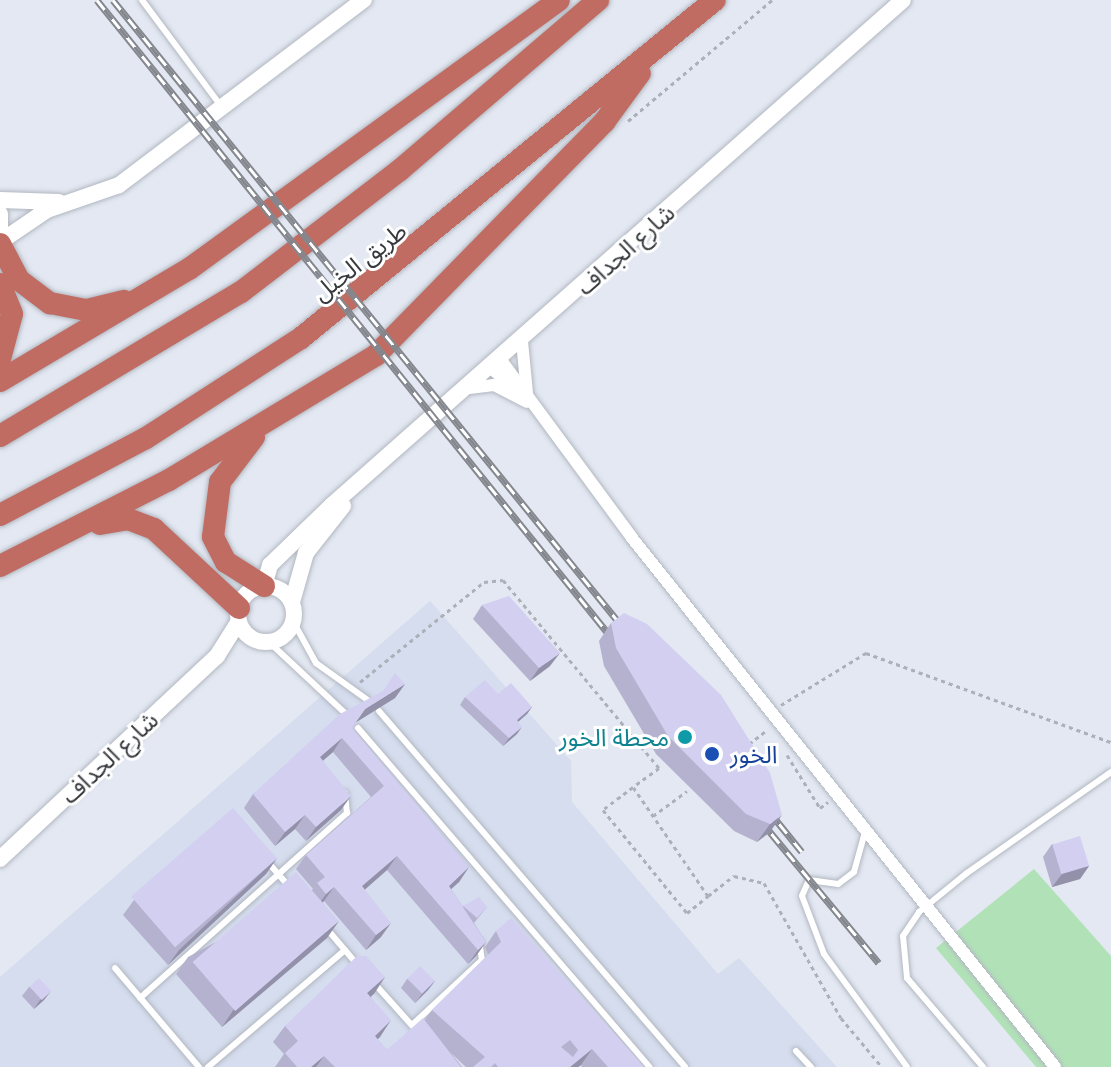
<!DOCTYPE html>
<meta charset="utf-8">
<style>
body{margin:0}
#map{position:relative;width:1111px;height:1067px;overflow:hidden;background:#e3e8f2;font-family:"Golos Text","Noto Sans Arabic",sans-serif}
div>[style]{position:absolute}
.built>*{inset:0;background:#d5ddee}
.green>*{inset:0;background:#b1e2b7}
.path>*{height:3px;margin-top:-1.5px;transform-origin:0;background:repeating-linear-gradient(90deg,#acb1b9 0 4px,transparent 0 8px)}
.roads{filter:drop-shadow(0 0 2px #b2b7c0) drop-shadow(0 0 2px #b2b7c0)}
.service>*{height:6px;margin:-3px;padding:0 3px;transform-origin:3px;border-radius:3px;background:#fff}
.minor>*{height:12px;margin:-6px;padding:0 6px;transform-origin:6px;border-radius:6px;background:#fff}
.tertiary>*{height:16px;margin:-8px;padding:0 8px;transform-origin:8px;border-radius:8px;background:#fff}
.tertiary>.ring{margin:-8px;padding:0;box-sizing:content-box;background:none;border:16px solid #fff;border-radius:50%}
.motorway>*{height:22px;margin:-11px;padding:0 11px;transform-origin:11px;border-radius:11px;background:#c16c62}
.rail>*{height:7px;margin-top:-3.5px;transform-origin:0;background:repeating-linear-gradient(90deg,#fff 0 12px,#84878e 0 24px);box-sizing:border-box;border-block:2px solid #84878e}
.wall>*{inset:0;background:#b5b2cf}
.shaded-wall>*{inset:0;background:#9391a9}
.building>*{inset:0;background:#d2cff1;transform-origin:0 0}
.dots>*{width:22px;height:22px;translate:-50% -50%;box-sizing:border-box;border:4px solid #fff;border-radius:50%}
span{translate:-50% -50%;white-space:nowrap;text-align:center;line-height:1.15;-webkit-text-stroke:6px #fff;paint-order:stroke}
.street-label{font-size:24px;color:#37393d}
.culture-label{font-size:24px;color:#0d838f}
.right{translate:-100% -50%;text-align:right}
.transit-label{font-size:24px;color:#164399}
.left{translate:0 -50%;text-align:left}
</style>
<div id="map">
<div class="built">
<div style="clip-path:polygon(430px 601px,571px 761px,572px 802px,718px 974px,739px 958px,837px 1067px,0 1067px,0 977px)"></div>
</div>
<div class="green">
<div style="clip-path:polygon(1034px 869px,1111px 956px,1111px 1067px,1036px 1067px,936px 948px)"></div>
</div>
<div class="path">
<div style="left:628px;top:121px;width:188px;rotate:-40deg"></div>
<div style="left:360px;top:682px;width:159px;rotate:-38.9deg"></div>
<div style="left:484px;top:582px;width:19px;rotate:-6deg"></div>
<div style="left:503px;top:580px;width:244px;rotate:50.3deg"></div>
<div style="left:659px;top:768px;width:32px;rotate:144deg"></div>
<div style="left:781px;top:705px;width:100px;rotate:-31.5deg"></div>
<div style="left:866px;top:653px;width:261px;rotate:20deg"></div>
<div style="left:749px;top:744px;width:24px;rotate:-38deg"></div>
<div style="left:787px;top:755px;width:62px;rotate:58.1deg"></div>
<div style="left:820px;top:808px;width:10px;rotate:-37deg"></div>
<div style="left:653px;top:816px;width:42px;rotate:-36.3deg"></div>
<div style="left:708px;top:896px;width:132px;rotate:-124.5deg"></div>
<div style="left:633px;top:787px;width:38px;rotate:143deg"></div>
<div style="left:603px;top:810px;width:133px;rotate:50.8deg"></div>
<div style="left:687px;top:913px;width:27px;rotate:-39deg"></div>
<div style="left:708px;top:896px;width:33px;rotate:-38deg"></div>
<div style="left:734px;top:876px;width:31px;rotate:13deg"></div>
<div style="left:764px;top:883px;width:155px;rotate:60.3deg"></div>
<div style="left:841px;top:1018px;width:64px;rotate:50.1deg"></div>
</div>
<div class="roads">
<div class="service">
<div style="left:142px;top:0;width:132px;rotate:53.3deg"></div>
<div style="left:294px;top:623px;width:46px;rotate:61.2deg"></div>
<div style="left:316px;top:663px;width:65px;rotate:35.6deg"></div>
<div style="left:269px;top:642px;width:108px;rotate:43.1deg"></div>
<div style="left:379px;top:711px;width:469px;rotate:49.3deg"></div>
<div style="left:358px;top:728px;width:447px;rotate:49.3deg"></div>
<div style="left:865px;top:832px;width:41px;rotate:105.4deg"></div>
<div style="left:854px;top:872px;width:20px;rotate:143deg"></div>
<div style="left:838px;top:884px;width:29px;rotate:-172deg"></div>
<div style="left:809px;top:880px;width:17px;rotate:114deg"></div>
<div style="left:802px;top:896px;width:62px;rotate:69.2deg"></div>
<div style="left:824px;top:954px;width:140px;rotate:53.7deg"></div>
<div style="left:266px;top:860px;width:37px;rotate:49deg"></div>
<div style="left:327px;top:929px;width:45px;rotate:49.5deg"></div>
<div style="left:115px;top:968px;width:130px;rotate:49.7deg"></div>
<div style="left:374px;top:983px;width:64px;rotate:48.1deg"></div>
<div style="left:140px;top:998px;width:278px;rotate:-41.8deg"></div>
<div style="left:347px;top:813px;width:20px;rotate:-96deg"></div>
<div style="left:412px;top:1025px;width:96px;rotate:-42.9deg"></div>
<div style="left:482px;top:960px;width:19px;rotate:-99deg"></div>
<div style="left:796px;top:1051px;width:22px;rotate:47deg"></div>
<div style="left:208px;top:1067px;width:180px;rotate:-40.5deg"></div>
<div style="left:983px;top:1067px;width:117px;rotate:-130.5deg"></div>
<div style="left:907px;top:978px;width:42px;rotate:-95.4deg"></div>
<div style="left:903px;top:936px;width:29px;rotate:-56deg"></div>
<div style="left:919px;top:912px;width:62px;rotate:-39.1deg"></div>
<div style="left:967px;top:873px;width:176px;rotate:-35deg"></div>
</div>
<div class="minor">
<div style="left:522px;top:341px;width:52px;rotate:84.5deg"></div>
<div style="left:501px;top:360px;width:221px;rotate:53.6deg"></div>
<div style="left:632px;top:538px;width:677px;rotate:51.35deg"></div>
<div style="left:491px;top:368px;width:33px;rotate:41deg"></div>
<div style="left:469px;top:388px;width:25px;rotate:-7deg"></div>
<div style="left:494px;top:385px;width:37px;rotate:27deg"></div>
</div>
<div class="tertiary">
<div style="left:0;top:200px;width:59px;rotate:1.9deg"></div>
<div style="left:0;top:214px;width:28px;rotate:90deg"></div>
<div style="left:0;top:242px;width:57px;rotate:-34.2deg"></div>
<div style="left:47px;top:210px;width:76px;rotate:-19.1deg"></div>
<div style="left:119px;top:185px;width:307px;rotate:-37.1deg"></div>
<div class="ring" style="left:238px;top:586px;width:40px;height:40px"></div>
<div style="left:264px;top:586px;width:22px;rotate:-74deg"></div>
<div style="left:270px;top:565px;width:86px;rotate:-44.1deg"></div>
<div style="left:332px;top:505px;width:762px;rotate:-41.49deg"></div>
<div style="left:292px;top:602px;width:51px;rotate:-74.1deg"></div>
<div style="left:306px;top:553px;width:60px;rotate:-51.8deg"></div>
<div style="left:0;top:859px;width:297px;rotate:-43.1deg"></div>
<div style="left:217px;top:656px;width:41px;rotate:-57.8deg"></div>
</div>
<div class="motorway">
<div style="left:0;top:244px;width:41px;rotate:62.2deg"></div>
<div style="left:19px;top:280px;width:39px;rotate:37deg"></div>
<div style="left:50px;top:303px;width:38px;rotate:11deg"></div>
<div style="left:87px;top:310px;width:38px;rotate:-14deg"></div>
<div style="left:0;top:284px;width:32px;rotate:68deg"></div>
<div style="left:12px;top:314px;width:47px;rotate:104.9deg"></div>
<div style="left:0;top:381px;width:220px;rotate:-30.7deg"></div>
<div style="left:189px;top:269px;width:457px;rotate:-36deg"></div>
<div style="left:0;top:436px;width:281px;rotate:-30.9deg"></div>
<div style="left:241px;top:292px;width:200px;rotate:-37.5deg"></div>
<div style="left:400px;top:170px;width:261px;rotate:-40.6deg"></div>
<div style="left:254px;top:437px;width:56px;rotate:127.1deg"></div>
<div style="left:220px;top:482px;width:55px;rotate:97.3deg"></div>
<div style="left:213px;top:537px;width:28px;rotate:63deg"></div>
<div style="left:226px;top:562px;width:45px;rotate:32.3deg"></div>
<div style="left:0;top:515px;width:165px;rotate:-27.8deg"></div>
<div style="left:146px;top:438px;width:184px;rotate:-32.8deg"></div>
<div style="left:301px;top:338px;width:534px;rotate:-39.23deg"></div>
<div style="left:100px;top:524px;width:28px;rotate:-10deg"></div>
<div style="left:128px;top:519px;width:28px;rotate:21deg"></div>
<div style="left:154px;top:529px;width:116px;rotate:42.9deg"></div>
<div style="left:0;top:566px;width:190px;rotate:-27deg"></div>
<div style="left:169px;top:480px;width:242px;rotate:-31.1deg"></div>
<div style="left:376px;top:355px;width:327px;rotate:-45.6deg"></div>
<div style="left:605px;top:121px;width:59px;rotate:-53.9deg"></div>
</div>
</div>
<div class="rail">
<div style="left:97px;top:0;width:833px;rotate:51.09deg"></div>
<div style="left:113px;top:0;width:820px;rotate:50.89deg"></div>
<div style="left:764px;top:805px;width:60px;rotate:51deg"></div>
<div style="left:756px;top:815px;width:192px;rotate:50.3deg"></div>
</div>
<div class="wall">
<div style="clip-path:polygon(482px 605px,550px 666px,530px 681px,473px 619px)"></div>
<div style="clip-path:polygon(611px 623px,770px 773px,770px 832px,757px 842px,734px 831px,656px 754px,604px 666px,599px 641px)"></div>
<div style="clip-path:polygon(405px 684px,395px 698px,356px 722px,352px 728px,469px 867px,459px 882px,451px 889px,463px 907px,463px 906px,487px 907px,474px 923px,486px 942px,476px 956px,468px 964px,387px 870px,364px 890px,381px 937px,366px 950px,324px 901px,323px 902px,327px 938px,222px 1027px,176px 974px,188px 957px,312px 890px,313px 889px,296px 869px,306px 855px,371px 797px,333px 752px,323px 760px,341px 810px,306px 841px,295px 829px,275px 846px,244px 808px,253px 794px)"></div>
<div style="clip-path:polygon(498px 694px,532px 707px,527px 714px,518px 722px,517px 734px,503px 746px,460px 705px,465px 697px)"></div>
<div style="clip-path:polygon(1052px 844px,1089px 866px,1080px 879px,1052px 887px,1043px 857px)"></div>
<div style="clip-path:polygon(277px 858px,266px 874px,168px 965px,123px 915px,134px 900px)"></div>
<div style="clip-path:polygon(496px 931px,644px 1067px,582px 1067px,581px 1065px,578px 1067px,466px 1067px,451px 1053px,462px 1067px,275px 1067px,284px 1054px,273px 1042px,285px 1026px,385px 977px,371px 996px,380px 1037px,377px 1039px,387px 1050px,425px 1020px,432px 1010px,488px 955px,485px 947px)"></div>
<div style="clip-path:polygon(407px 979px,435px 981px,428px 990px,415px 1003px,401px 988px)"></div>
<div style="clip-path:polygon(29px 987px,51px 991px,44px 1000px,34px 1009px,22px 996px)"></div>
</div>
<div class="shaded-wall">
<div style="clip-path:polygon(560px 653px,550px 666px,530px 681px,539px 668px)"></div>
<div style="clip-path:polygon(405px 684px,395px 698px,355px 723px,365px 709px)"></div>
<div style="clip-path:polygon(532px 707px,527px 714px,511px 728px,517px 720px)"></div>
<div style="clip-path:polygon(522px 727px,517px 734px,503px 746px,509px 738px)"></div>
<div style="clip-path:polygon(342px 738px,333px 752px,311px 771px,320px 757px)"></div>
<div style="clip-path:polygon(351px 796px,341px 810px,306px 841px,316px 827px)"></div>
<div style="clip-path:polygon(305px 815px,295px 829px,275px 846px,285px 832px)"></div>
<div style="clip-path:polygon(782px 815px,770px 832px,757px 842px,770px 824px)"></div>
<div style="clip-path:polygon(397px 856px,387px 870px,352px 901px,362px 886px)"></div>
<div style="clip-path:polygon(277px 858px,266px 874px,168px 965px,179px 950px)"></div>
<div style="clip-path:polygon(1089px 866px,1080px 879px,1052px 887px,1062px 874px)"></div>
<div style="clip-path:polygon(469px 867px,459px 882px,439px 900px,449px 886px)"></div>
<div style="clip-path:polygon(334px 887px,324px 901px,316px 908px,326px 894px)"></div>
<div style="clip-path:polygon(339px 921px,327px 938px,222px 1027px,234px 1009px)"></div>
<div style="clip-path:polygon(391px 923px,381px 937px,366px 950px,376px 935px)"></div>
<div style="clip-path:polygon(486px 942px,476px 956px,468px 964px,478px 950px)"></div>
<div style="clip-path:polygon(385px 977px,374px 994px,356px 1009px,367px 993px)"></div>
<div style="clip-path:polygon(435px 981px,428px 990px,415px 1003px,422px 994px)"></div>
<div style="clip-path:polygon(51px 991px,44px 1000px,34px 1009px,40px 1000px)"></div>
<div style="clip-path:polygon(391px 1020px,380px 1037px,363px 1053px,375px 1036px)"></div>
<div style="clip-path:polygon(592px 1049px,581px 1065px,578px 1067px,570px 1067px)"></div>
<div style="clip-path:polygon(324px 1056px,316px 1067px,311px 1067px)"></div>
</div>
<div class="building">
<div style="clip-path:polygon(509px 596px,560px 653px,539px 668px,482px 605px)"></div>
<div style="clip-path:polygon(624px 613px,647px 624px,721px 695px,770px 773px,782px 815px,770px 824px,746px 814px,668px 736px,616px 648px,611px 623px)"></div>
<div style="clip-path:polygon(395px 673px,405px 684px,365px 709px,352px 728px,469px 867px,449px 886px,486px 942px,478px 950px,397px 856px,362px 886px,391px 923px,376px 935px,334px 887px,326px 894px,317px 883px,325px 877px,306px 855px,384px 786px,342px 738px,320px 757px,351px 796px,316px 827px,305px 815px,285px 832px,253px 794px,340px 714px,383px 691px)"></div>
<div style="clip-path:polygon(485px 680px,498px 694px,511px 683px,532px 707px,517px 720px,522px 727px,509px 738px,465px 697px)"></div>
<div style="left:233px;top:808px;width:67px;height:135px;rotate:49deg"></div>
<div style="left:1080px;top:836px;width:31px;height:29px;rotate:73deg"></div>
<div style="left:296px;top:872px;width:65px;height:137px;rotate:49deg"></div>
<div style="clip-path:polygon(479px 897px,487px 907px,477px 918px,463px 906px)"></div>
<div style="clip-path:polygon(evenodd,511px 918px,644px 1067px,608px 1067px,592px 1049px,570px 1067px,498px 1067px,495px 1063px,491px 1067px,473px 1067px,485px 1057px,432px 1010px,501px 942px,496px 931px,511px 918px,570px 1040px,578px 1050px,573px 1057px,561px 1047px,570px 1040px)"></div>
<div style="clip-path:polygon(357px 956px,366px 956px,385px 977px,367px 993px,391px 1020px,375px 1036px,387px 1050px,423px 1018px,461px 1067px,335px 1067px,324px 1056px,311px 1067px,297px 1067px,285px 1053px,298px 1041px,285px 1026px)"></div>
<div style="left:420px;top:966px;width:21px;height:18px;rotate:45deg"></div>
<div style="left:39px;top:978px;width:18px;height:13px;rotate:47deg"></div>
</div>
<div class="dots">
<div style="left:685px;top:737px;background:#0f9aa8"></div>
<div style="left:712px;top:754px;background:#1a4fb4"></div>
</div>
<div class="street-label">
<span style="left:625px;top:249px;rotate:-42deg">شارع الجداف</span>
<span style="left:359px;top:261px;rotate:-38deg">طريق الخيل</span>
<span style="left:109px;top:757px;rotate:-43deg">شارع الجداف</span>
</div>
<div class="culture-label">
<span class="right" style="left:669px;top:737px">محطة الخور</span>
</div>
<div class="transit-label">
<span class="left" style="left:730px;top:754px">الخور</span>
</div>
</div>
